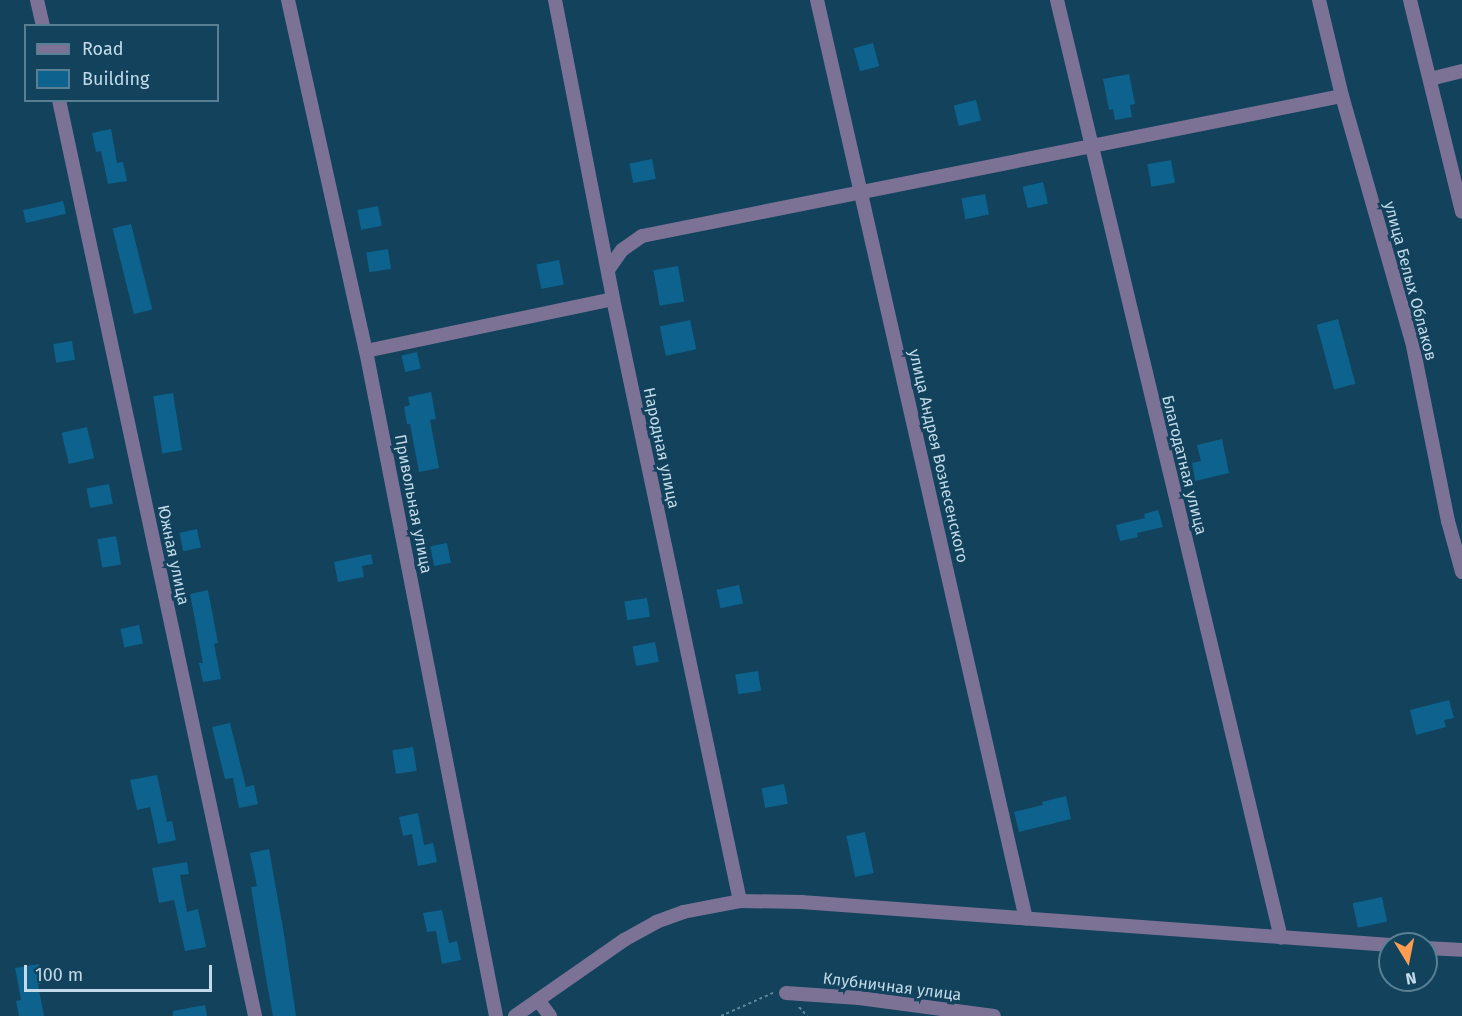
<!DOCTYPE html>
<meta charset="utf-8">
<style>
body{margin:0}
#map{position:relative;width:1462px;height:1016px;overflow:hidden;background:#12425c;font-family:"Fira Sans",sans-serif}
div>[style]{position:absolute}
.building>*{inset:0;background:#0d638d;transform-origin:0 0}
.path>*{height:2px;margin-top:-1px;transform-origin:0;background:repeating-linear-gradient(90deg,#5e8399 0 3px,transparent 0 6px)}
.minor>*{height:14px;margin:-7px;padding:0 7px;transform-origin:7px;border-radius:7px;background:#7c7296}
span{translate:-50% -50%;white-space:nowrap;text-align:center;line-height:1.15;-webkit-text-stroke:6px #12425c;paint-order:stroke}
.street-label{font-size:16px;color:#c2dae9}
.legend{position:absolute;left:24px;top:24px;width:195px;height:78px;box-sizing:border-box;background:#12425c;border:2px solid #587f94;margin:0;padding:8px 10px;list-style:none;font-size:18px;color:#c2dae9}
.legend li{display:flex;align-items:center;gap:12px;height:30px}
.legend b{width:30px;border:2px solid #587f94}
.north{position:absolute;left:1378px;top:932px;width:60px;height:60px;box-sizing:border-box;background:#12425c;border:2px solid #587f94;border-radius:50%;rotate:170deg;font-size:16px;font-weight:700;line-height:24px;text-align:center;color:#c2dae9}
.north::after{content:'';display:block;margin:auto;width:21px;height:27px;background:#fc9d52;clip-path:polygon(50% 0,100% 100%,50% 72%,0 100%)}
.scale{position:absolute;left:24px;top:965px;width:188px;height:27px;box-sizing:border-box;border:3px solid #c2dae9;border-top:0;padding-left:8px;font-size:18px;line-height:21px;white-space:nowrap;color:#c2dae9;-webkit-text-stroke:4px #12425c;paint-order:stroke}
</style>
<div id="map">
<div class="building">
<div style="left:873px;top:43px;width:24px;height:20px;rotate:75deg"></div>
<div style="clip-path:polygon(1129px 74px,1135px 104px,1130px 105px,1132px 117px,1115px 120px,1113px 109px,1109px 110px,1103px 79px)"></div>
<div style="left:976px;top:100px;width:21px;height:23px;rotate:76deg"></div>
<div style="clip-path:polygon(111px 129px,117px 163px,123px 162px,127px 181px,108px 184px,101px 151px,96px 152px,92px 133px)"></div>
<div style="left:652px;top:159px;width:20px;height:23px;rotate:79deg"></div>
<div style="left:1171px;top:160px;width:23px;height:24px;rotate:80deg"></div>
<div style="left:1043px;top:182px;width:22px;height:21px;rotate:77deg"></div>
<div style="left:985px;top:194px;width:21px;height:24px;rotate:79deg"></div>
<div style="left:63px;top:201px;width:13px;height:41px;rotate:77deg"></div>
<div style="left:378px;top:206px;width:20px;height:21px;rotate:79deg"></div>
<div style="left:131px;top:224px;width:88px;height:19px;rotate:76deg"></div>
<div style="left:388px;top:249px;width:20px;height:22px;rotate:81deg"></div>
<div style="left:559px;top:260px;width:25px;height:23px;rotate:79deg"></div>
<div style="left:678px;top:266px;width:36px;height:25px;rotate:80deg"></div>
<div style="left:1338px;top:319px;width:67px;height:22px;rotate:75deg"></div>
<div style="left:690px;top:320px;width:30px;height:31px;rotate:78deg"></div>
<div style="left:72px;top:341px;width:19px;height:19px;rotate:81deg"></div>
<div style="left:417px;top:352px;width:17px;height:16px;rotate:77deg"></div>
<div style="clip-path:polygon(431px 392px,436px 419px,430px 420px,439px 468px,419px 472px,410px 424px,407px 424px,404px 407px,410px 405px,408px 397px)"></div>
<div style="left:173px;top:393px;width:58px;height:20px;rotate:81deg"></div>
<div style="left:87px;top:427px;width:32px;height:26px;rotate:77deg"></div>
<div style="clip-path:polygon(1222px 439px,1229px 473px,1195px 481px,1192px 463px,1201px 461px,1197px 445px)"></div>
<div style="left:109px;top:484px;width:20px;height:23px;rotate:79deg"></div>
<div style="clip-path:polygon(1158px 510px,1163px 527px,1137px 533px,1138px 537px,1120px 541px,1116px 525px,1145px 518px,1144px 514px)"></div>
<div style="left:197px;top:529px;width:19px;height:18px;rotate:78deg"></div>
<div style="left:116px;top:536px;width:29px;height:19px;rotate:80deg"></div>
<div style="left:447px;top:543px;width:20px;height:17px;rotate:79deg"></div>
<div style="clip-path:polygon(371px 554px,373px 564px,362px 566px,364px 577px,338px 582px,334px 562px)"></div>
<div style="left:739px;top:585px;width:19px;height:23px;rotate:78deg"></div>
<div style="clip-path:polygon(208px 590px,218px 643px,214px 644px,221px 679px,203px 682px,199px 663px,203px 663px,190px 594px)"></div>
<div style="left:647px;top:598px;width:19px;height:23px;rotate:81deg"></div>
<div style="left:139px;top:625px;width:19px;height:19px;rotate:78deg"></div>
<div style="left:655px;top:642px;width:20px;height:23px;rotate:79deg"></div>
<div style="left:758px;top:671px;width:20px;height:23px;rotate:81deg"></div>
<div style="clip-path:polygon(1449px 700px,1454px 718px,1444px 720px,1446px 727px,1416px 735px,1410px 710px)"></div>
<div style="clip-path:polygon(230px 723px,246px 787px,254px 785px,258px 804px,239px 808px,233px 778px,225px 779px,212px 727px)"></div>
<div style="left:413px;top:747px;width:24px;height:21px;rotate:81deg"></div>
<div style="clip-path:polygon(157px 775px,167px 822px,172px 821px,176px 840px,158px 844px,150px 807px,137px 810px,130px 780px)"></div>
<div style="left:784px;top:784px;width:20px;height:23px;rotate:79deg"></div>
<div style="clip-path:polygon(1066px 796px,1071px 819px,1019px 832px,1014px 812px,1043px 805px,1042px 802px)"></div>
<div style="clip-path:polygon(418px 813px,424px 845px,433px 843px,437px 862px,418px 866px,412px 834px,403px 836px,399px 817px)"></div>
<div style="left:865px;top:832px;width:42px;height:19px;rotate:78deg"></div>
<div style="clip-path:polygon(269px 849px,284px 934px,296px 1016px,273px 1016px,267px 984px,251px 887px,257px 886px,250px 853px)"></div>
<div style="clip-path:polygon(187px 862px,189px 874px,180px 875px,187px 912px,198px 909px,206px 947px,185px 951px,174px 900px,159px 903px,152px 868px)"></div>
<div style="left:1382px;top:897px;width:25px;height:30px;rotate:78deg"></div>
<div style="clip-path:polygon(442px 910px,449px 943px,457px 941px,461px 960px,442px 964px,436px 931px,427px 932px,423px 913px)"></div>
<div style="clip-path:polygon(39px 964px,43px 983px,38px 984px,44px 1016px,19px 1016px,16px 1001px,21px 1000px,15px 968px)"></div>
<div style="clip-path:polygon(205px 1005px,207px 1016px,173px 1016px,173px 1011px)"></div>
</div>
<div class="path">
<div style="left:799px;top:1007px;width:12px;rotate:48deg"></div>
<div style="left:721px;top:1016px;width:57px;rotate:-23.9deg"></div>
</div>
<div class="minor">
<div style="left:37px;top:0;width:27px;rotate:77deg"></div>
<div style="left:288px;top:0;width:360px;rotate:77.5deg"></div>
<div style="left:366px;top:351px;width:678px;rotate:78.94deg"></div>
<div style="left:555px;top:0;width:305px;rotate:79deg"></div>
<div style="left:613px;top:299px;width:615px;rotate:78.09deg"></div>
<div style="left:817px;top:0;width:942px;rotate:77.19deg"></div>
<div style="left:1057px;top:0;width:964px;rotate:76.57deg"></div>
<div style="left:1319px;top:0;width:99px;rotate:76.5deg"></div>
<div style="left:1342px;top:96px;width:255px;rotate:74.1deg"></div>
<div style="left:1412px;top:341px;width:184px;rotate:78.7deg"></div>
<div style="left:1448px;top:521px;width:53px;rotate:74.6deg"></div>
<div style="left:1410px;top:0;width:218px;rotate:76.2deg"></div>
<div style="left:1430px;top:79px;width:33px;rotate:-14deg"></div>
<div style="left:59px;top:100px;width:937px;rotate:77.92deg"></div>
<div style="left:608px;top:270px;width:24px;rotate:-55deg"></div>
<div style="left:622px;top:250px;width:24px;rotate:-35deg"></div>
<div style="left:642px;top:236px;width:714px;rotate:-11.31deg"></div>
<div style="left:366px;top:351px;width:252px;rotate:-11.9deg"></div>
<div style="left:1426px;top:948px;width:36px;rotate:3deg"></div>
<div style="left:786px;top:993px;width:73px;rotate:3.9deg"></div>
<div style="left:859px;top:998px;width:136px;rotate:7.6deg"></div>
<div style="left:538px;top:1000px;width:20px;rotate:53deg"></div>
<div style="left:515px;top:1016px;width:133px;rotate:-34.9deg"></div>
<div style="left:624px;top:940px;width:37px;rotate:-29deg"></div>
<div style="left:656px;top:922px;width:29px;rotate:-20deg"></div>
<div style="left:683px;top:912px;width:58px;rotate:-10.9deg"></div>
<div style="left:740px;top:901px;width:61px;rotate:0.9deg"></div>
<div style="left:801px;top:902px;width:591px;rotate:4.18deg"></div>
</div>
<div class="street-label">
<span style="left:1410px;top:281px;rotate:75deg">улица Белых Облаков</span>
<span style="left:661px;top:448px;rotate:78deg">Народная улица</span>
<span style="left:938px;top:456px;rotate:77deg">улица Андрея Вознесенского</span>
<span style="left:1184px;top:465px;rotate:76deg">Благодатная улица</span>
<span style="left:413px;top:504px;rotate:79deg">Привольная улица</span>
<span style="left:173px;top:555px;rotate:78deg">Южная улица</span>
<span style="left:892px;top:987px;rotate:7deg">Клубничная улица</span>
</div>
<ul class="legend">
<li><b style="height:8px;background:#7c7296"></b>Road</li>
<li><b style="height:16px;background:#0d638d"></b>Building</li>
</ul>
<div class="north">N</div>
<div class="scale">100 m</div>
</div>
